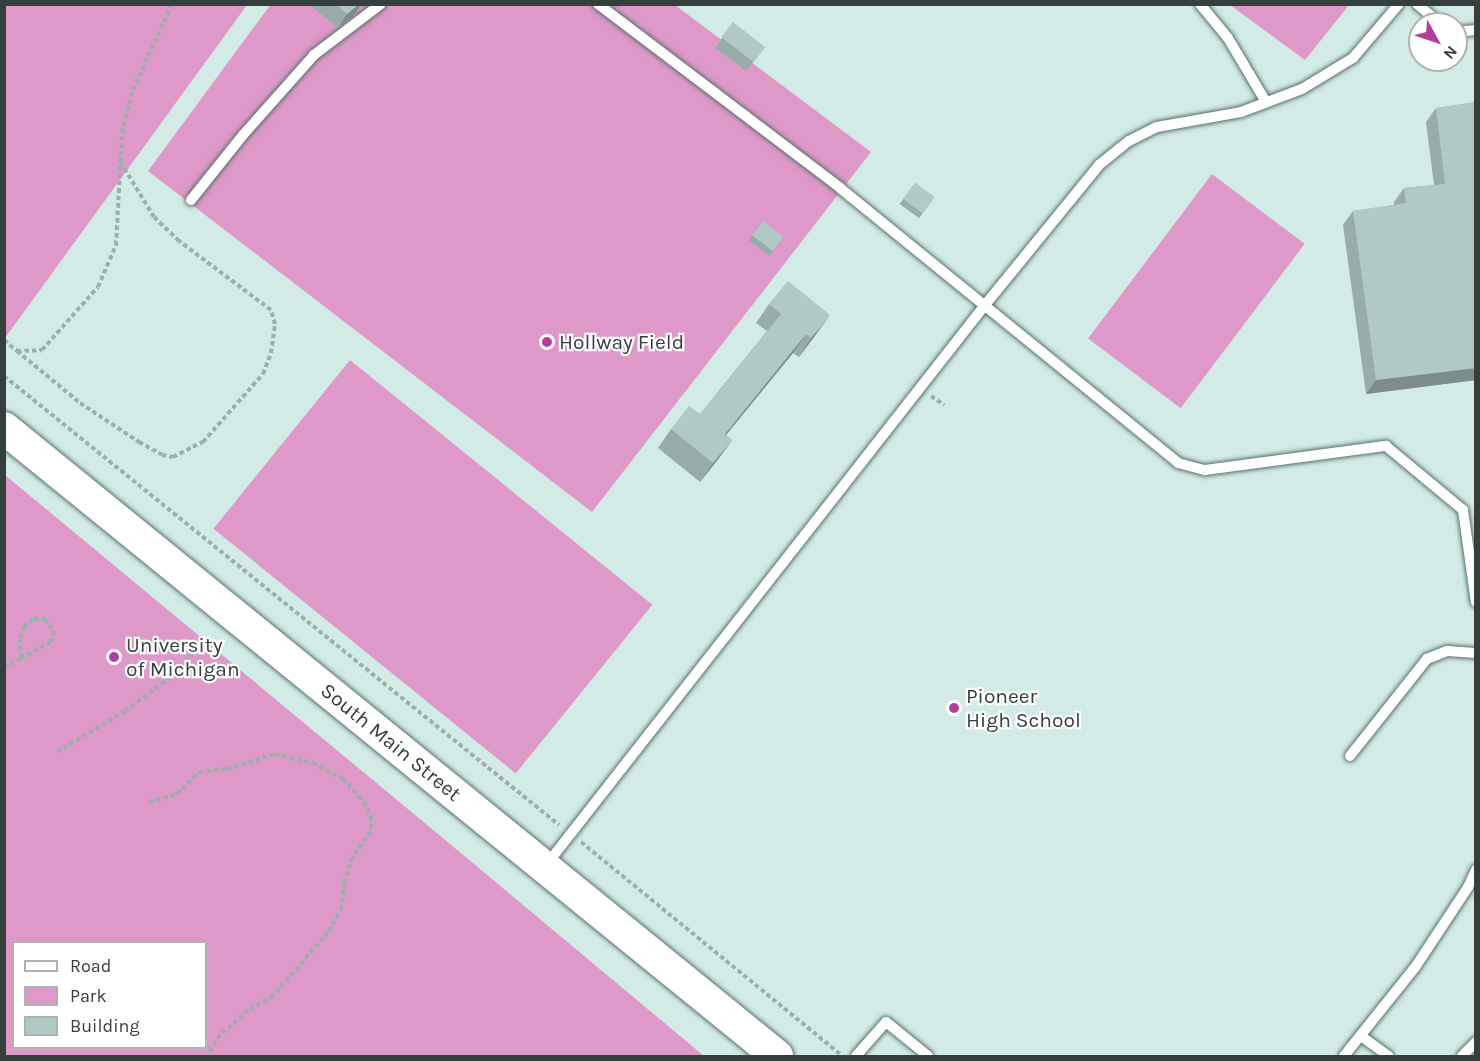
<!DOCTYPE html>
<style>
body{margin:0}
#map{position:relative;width:1480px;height:1061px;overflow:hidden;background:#d2ebe7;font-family:Karla,sans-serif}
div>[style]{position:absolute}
.green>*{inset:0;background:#de99c9;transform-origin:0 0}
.path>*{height:4px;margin-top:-2px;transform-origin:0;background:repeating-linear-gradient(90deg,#9cafac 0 4.5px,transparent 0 7.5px)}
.roads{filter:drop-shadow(0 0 2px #5a716d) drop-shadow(0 0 2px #5a716d)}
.lane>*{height:10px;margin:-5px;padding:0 5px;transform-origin:5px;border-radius:5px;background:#fff}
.secondary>*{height:32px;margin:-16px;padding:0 16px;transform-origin:16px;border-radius:16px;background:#fff}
.wall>*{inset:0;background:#98ada9;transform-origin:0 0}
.shaded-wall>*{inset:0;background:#7c8d8a}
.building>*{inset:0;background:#b1c9c5;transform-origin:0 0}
.dots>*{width:16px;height:16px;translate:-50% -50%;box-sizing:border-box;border:3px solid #fff;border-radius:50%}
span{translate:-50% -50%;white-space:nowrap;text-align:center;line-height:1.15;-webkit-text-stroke:4.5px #fff;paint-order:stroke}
.poi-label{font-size:21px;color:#353f3d}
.left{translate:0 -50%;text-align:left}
.street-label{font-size:21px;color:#353f3d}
.frame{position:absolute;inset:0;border:6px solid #353f3d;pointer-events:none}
.legend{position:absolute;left:12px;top:941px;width:195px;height:108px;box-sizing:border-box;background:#fff;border:2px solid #aeb2b1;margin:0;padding:8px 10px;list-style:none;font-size:18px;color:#353f3d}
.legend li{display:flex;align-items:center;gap:12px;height:30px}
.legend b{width:30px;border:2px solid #aeb2b1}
.north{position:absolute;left:1408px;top:12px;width:60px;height:60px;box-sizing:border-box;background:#fff;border:2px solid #aeb2b1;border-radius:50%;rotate:130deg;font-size:16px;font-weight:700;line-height:24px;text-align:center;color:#353f3d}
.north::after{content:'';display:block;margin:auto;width:21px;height:27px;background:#b33f98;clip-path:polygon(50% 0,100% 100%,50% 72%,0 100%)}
</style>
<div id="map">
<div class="green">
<div style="clip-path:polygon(5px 4px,247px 5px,5px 338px,4px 5px)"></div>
<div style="clip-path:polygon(271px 4px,675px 5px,871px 152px,592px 512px,148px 171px)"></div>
<div style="clip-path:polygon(1230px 5px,1349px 5px,1305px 60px)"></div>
<div style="left:1212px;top:174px;width:116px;height:206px;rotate:37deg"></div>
<div style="left:350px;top:360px;width:389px;height:217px;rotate:39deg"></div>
<div style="clip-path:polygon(evenodd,5px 475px,444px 839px,704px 1056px,5px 1056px,5px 475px,14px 942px,206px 942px,206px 1048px,14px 1048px,14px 942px)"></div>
</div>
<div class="path">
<div style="left:4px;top:340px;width:17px;rotate:40deg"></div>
<div style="left:17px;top:351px;width:25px;rotate:-2deg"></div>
<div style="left:42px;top:350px;width:84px;rotate:-48.4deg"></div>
<div style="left:98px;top:287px;width:46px;rotate:-66.8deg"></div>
<div style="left:116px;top:245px;width:112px;rotate:-86.9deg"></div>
<div style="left:122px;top:133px;width:44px;rotate:-75.7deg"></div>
<div style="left:133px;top:90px;width:94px;rotate:-65.6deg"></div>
<div style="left:17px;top:351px;width:82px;rotate:39.5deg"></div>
<div style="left:80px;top:403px;width:71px;rotate:33.5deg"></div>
<div style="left:139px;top:442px;width:26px;rotate:29deg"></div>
<div style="left:162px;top:455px;width:11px;rotate:10deg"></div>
<div style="left:173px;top:457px;width:34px;rotate:-27deg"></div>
<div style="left:203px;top:442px;width:91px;rotate:-48.6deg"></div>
<div style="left:263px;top:374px;width:22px;rotate:-69deg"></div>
<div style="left:271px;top:353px;width:29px;rotate:-82deg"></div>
<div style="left:275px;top:324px;width:15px;rotate:-106deg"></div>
<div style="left:271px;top:310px;width:115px;rotate:-143.1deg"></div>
<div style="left:179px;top:241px;width:35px;rotate:-136deg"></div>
<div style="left:154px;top:217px;width:63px;rotate:-121.4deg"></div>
<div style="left:4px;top:376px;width:714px;rotate:38.97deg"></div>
<div style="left:931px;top:396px;width:16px;rotate:35deg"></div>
<div style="left:34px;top:619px;width:11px"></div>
<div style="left:45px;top:619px;width:15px;rotate:53deg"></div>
<div style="left:54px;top:631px;width:11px;rotate:105deg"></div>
<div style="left:51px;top:642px;width:34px;rotate:152deg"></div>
<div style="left:21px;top:658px;width:20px;rotate:-93deg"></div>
<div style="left:20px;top:638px;width:12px;rotate:-70deg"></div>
<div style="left:24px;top:627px;width:13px;rotate:-39deg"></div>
<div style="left:4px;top:668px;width:20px;rotate:-30deg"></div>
<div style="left:57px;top:752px;width:79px;rotate:-31.1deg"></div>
<div style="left:125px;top:711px;width:55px;rotate:-36.9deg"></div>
<div style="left:169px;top:678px;width:52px;rotate:-46.5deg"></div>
<div style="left:149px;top:802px;width:29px;rotate:-16deg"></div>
<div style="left:177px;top:794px;width:31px;rotate:-45deg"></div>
<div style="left:199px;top:772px;width:28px;rotate:-6deg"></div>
<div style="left:227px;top:769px;width:50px;rotate:-17.4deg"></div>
<div style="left:275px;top:754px;width:39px;rotate:13deg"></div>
<div style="left:313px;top:763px;width:34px;rotate:28deg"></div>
<div style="left:343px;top:779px;width:31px;rotate:48deg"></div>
<div style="left:364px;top:802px;width:17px;rotate:65deg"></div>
<div style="left:371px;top:817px;width:15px;rotate:90deg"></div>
<div style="left:371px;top:832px;width:31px;rotate:127deg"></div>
<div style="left:352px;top:857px;width:27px;rotate:107deg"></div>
<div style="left:344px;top:883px;width:24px;rotate:95deg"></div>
<div style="left:342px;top:907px;width:29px;rotate:119deg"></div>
<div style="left:328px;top:932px;width:84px;rotate:130.7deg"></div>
<div style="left:273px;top:996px;width:29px;rotate:151deg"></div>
<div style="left:248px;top:1010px;width:38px;rotate:138deg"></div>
<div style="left:220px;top:1035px;width:25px;rotate:122deg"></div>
<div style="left:581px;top:842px;width:338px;rotate:39.3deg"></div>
</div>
<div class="roads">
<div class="lane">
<div style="left:598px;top:4px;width:304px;rotate:37.2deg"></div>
<div style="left:840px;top:188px;width:436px;rotate:39.1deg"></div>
<div style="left:1178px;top:463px;width:28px;rotate:15deg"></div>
<div style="left:1205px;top:470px;width:183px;rotate:-7.6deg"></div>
<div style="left:1386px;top:446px;width:100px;rotate:39.7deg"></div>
<div style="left:1463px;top:510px;width:93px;rotate:82deg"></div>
<div style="left:1200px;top:4px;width:44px;rotate:50.5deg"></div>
<div style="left:1228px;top:38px;width:74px;rotate:59.3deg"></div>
<div style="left:1417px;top:4px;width:31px;rotate:40deg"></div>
<div style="left:1456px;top:32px;width:20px;rotate:-6deg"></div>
<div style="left:191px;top:200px;width:83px;rotate:-51.3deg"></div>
<div style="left:243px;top:135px;width:107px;rotate:-48.4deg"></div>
<div style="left:314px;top:55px;width:84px;rotate:-37.3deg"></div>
<div style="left:1350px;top:756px;width:124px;rotate:-51.6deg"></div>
<div style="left:1427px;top:659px;width:22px;rotate:-22deg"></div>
<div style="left:1447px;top:651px;width:29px;rotate:4deg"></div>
<div style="left:547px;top:864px;width:710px;rotate:-51.92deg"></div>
<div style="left:985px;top:305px;width:181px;rotate:-50.8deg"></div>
<div style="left:1099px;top:165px;width:38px;rotate:-39deg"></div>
<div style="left:1129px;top:141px;width:31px;rotate:-27deg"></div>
<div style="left:1157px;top:127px;width:85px;rotate:-10.1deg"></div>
<div style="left:1241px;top:112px;width:65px;rotate:-20.7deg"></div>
<div style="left:1302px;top:89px;width:60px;rotate:-31.3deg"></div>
<div style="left:1353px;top:58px;width:71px;rotate:-49.6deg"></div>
<div style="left:1361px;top:1036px;width:34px;rotate:36deg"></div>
<div style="left:856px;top:1056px;width:45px;rotate:-48.6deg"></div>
<div style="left:886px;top:1022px;width:54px;rotate:39deg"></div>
<div style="left:1344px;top:1056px;width:115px;rotate:-51.3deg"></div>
<div style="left:1416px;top:966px;width:95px;rotate:-56.6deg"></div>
<div style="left:1468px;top:887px;width:19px;rotate:-65deg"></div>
<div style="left:1462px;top:1056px;width:20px;rotate:-45deg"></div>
</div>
<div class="secondary">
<div style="left:4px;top:428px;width:996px;rotate:39.09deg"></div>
</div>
</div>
<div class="wall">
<div style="clip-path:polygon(309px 4px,362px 4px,353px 16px,338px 28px)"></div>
<div style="clip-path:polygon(733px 22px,758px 56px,746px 71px,715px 48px)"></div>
<div style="clip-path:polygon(1476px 102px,1476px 380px,1366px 394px,1343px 225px,1353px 211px,1394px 205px,1394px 202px,1404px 188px,1434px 185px,1426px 122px,1436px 108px)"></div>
<div style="left:915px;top:183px;width:24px;height:26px;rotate:36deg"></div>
<div style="left:763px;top:221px;width:26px;height:24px;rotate:37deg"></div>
<div style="clip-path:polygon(769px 304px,817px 333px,799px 357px,793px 353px,726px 435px,732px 440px,719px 458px,700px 482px,658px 448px,671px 429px,700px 414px,767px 331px,756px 323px)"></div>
</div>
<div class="shaded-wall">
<div style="clip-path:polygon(359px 4px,362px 4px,353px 16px,338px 28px,347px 14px)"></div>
<div style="clip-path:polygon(830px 315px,817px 333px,799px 357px,811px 338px)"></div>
<div style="clip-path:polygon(806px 334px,793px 353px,712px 452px,725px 434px)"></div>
<div style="clip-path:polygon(1476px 368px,1476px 380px,1366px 394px,1376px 380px)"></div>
<div style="clip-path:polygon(732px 440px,719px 458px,700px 482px,713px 463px)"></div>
</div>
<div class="building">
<div style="clip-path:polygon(336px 4px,359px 4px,347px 14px)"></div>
<div style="left:733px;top:22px;width:41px;height:19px;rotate:38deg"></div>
<div style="clip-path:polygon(1476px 102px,1476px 368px,1376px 380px,1353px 211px,1406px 203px,1404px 188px,1445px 184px,1436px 108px)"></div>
<div style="left:915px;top:183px;width:24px;height:20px;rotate:36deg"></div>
<div style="left:763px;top:221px;width:26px;height:18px;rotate:37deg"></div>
<div style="clip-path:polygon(788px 281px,830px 315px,811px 338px,806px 334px,725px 434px,732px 440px,713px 463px,671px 429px,689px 406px,700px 414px,781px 314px,769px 304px)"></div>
</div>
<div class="dots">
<div style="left:547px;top:342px;background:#b33f98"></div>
<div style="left:114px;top:657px;background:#b33f98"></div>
<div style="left:954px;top:708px;background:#b33f98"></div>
</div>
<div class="poi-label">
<span class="left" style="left:559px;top:342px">Hollway Field</span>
<span class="left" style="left:126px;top:657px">University<br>of Michigan</span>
<span class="left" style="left:966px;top:708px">Pioneer<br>High School</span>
</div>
<div class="street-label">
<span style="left:391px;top:742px;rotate:39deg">South Main Street</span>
</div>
<div class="frame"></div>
<ul class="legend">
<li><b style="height:8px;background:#fff"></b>Road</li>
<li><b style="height:16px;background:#de99c9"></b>Park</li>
<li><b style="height:16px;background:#b1c9c5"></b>Building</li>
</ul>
<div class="north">N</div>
</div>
